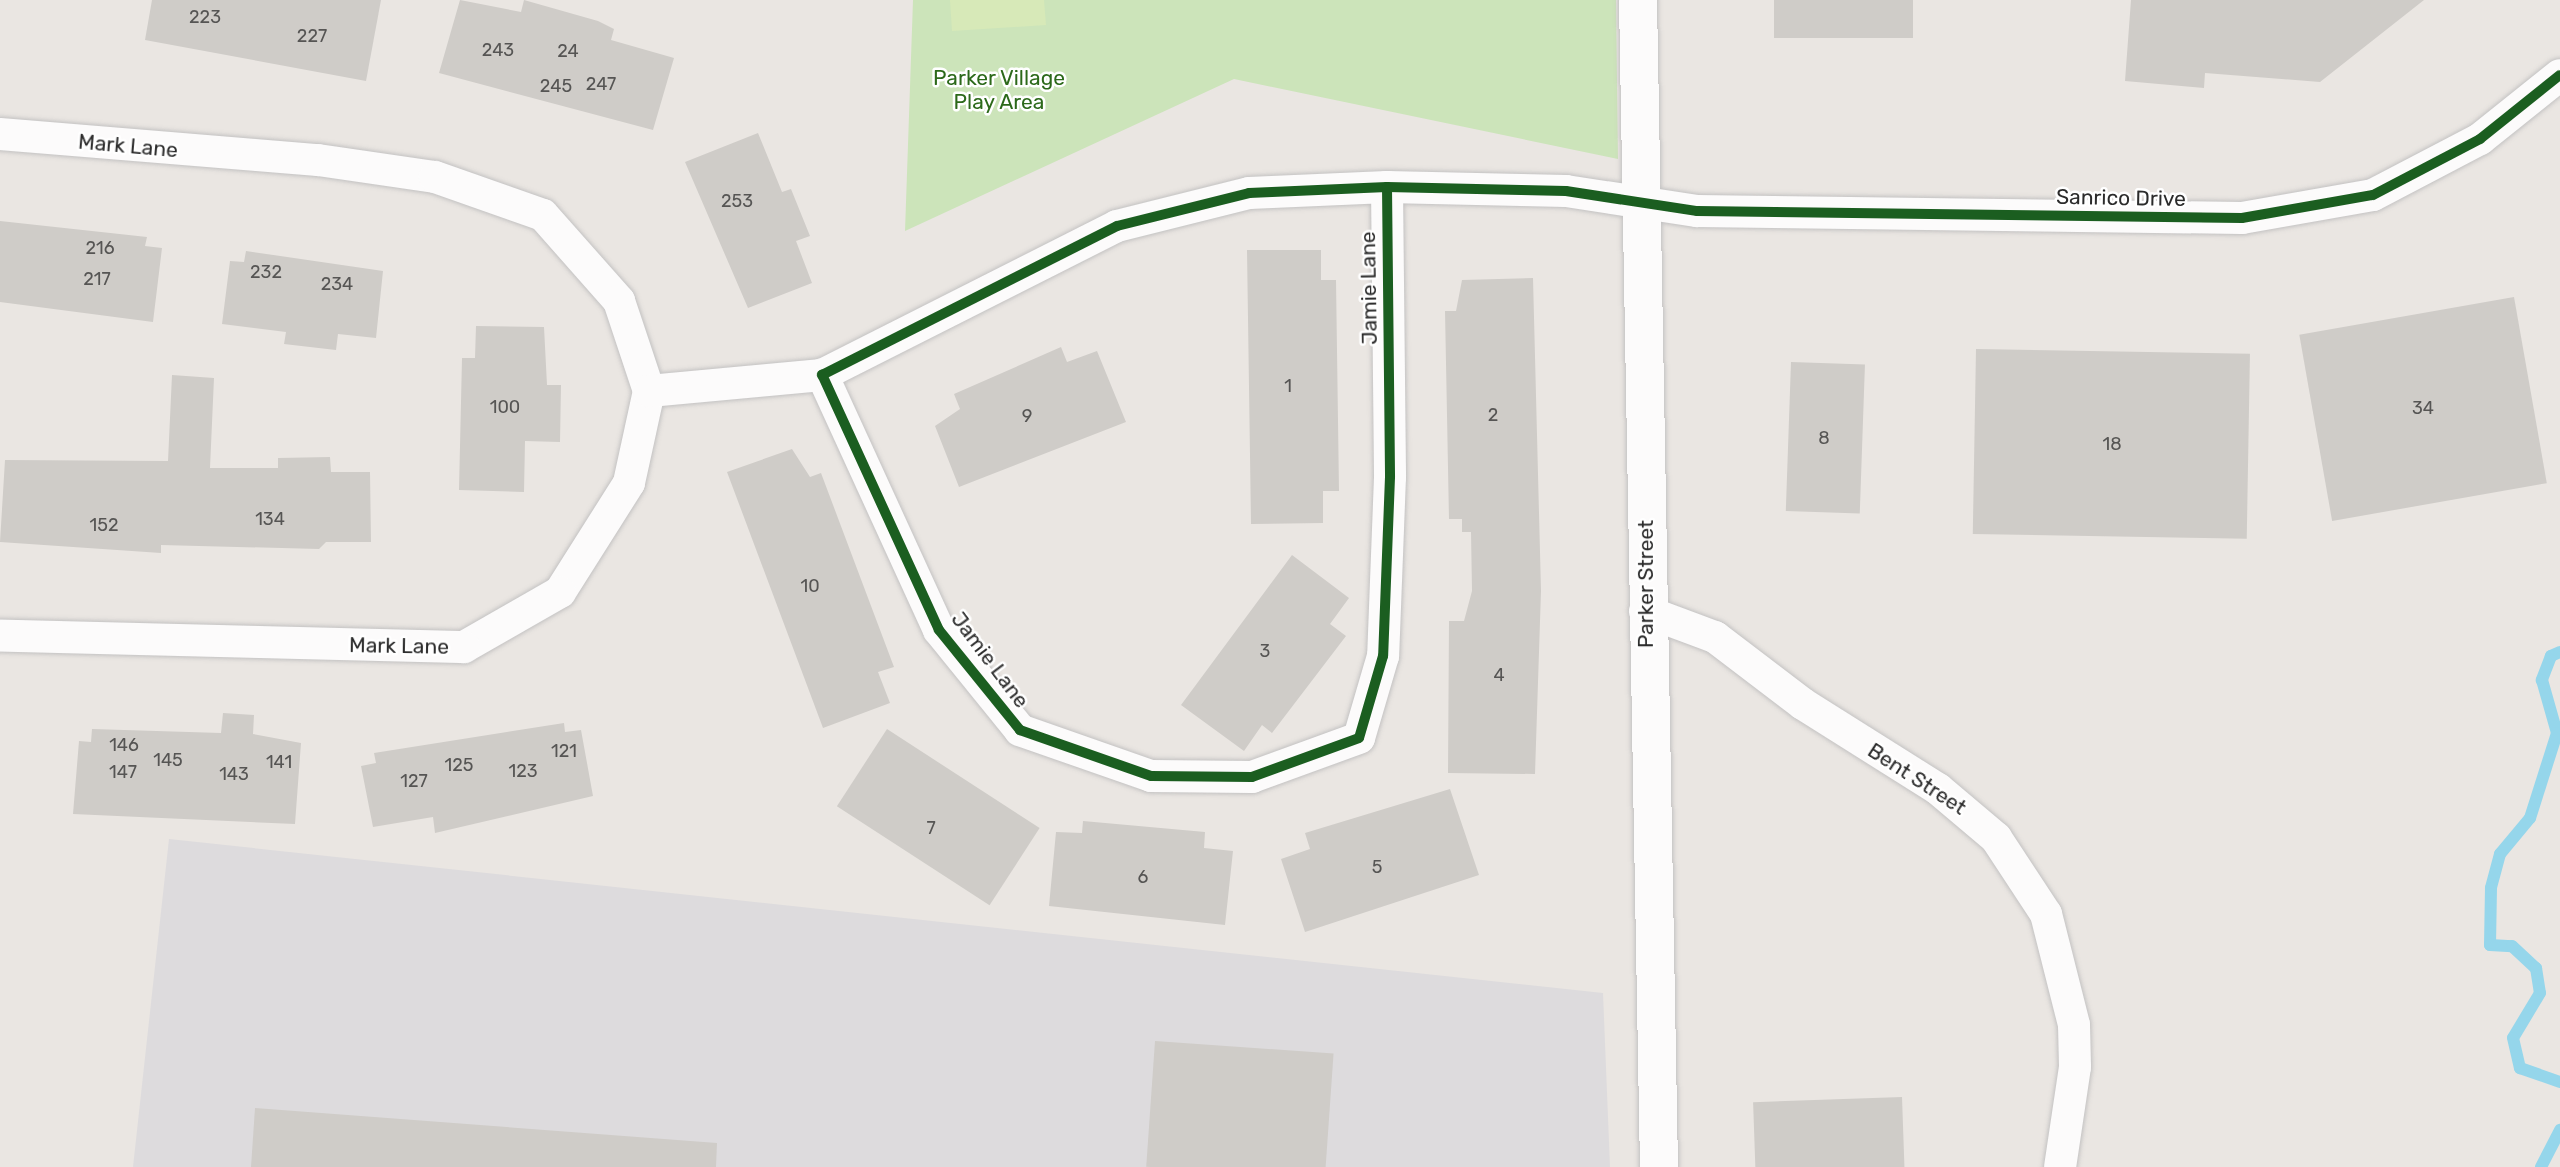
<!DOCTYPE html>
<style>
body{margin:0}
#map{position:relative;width:2560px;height:1167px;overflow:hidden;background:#eae6e2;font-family:Rubik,sans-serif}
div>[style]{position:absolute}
.industrial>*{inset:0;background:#dddbdd}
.green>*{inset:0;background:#cce4ba}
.pitch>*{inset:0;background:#d7e9b8}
.stream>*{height:12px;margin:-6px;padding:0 6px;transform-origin:6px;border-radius:6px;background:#95d6eb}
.building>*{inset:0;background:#cfccc8;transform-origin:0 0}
.roads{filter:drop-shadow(0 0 2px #c3c2c2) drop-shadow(0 0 2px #c3c2c2)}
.minor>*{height:32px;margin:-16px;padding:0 16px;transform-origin:16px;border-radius:16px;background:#fcfbfb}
.tertiary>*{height:38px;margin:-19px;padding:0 19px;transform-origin:19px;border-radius:19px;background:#fcfbfb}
.cycleway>*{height:10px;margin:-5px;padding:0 5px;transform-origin:5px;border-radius:5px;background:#1b5e20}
span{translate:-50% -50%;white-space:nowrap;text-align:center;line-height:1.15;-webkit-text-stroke:5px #fff;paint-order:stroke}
.number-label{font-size:18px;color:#565554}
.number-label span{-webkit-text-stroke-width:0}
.park-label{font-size:21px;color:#2c691a}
.street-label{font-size:21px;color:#2b2b2b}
</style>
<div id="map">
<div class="industrial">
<div style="clip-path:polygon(169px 839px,1603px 993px,1610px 1167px,133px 1167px)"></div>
</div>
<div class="green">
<div style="clip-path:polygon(913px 0,1616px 0,1618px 159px,1234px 79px,905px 231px)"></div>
</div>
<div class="pitch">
<div style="clip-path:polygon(950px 0,1044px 0,1046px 25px,952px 31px)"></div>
</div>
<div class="stream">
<div style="left:2560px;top:652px;width:10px;rotate:156deg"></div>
<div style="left:2551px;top:656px;width:26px;rotate:111deg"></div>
<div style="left:2542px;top:680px;width:55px;rotate:74.2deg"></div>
<div style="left:2557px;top:733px;width:89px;rotate:107.6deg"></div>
<div style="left:2530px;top:818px;width:47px;rotate:129.8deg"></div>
<div style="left:2500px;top:854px;width:35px;rotate:105deg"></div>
<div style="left:2491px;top:888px;width:57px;rotate:91deg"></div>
<div style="left:2490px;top:945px;width:22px;rotate:3deg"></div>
<div style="left:2512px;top:946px;width:33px;rotate:43deg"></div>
<div style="left:2536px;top:968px;width:25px;rotate:81deg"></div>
<div style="left:2540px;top:993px;width:52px;rotate:121deg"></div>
<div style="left:2513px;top:1038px;width:31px;rotate:77deg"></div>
<div style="left:2520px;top:1068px;width:42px;rotate:19.3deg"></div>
<div style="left:2541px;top:1167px;width:42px;rotate:-62.8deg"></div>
</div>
<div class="building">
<div style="clip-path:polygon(152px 0,381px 0,366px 81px,145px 40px)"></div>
<div style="clip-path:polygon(460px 0,521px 12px,524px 0,598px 21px,614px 29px,611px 40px,674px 58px,653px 130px,439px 73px)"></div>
<div style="left:1774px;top:0;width:139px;height:38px"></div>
<div style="clip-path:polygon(2131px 0,2424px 0,2320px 82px,2205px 73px,2204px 88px,2125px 81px)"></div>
<div style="clip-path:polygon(758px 133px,782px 192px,791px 189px,810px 236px,796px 241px,812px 283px,748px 308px,685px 162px)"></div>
<div style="clip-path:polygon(0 221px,147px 237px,145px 246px,162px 248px,153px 322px,0 302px)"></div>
<div style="clip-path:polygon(1247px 250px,1321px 250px,1321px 280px,1336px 280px,1339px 491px,1323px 491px,1323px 523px,1251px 524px)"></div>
<div style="clip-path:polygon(246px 251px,383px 271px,376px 338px,338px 334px,336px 350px,284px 344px,286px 332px,222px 324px,230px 261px,244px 262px)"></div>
<div style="clip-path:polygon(1533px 278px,1541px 591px,1535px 774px,1448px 773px,1449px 621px,1464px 621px,1472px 591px,1471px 532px,1462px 532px,1462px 519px,1449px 519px,1445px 311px,1456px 311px,1462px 280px)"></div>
<div style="left:2514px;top:297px;width:189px;height:218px;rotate:80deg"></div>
<div style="clip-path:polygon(476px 326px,544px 327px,547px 385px,561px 385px,560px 442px,525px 441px,524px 492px,459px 490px,462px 358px,475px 358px)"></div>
<div style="clip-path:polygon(1061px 347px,1067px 362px,1097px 351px,1126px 422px,959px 487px,935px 426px,960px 409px,954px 394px)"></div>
<div style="left:1976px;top:349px;width:274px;height:185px;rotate:1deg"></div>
<div style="left:1791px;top:362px;width:74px;height:149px;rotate:2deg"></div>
<div style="clip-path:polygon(172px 375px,214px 378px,210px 468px,278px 468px,278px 458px,330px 457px,331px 472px,370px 472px,371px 542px,326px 542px,319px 549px,161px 545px,161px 553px,0 542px,5px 460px,168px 461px)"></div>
<div style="clip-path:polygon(792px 449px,810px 477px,821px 473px,894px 667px,878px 672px,890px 703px,823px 728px,727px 472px)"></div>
<div style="clip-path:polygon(1292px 555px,1349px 598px,1330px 624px,1346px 636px,1272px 733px,1262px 725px,1244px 751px,1181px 705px)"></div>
<div style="clip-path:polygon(223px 713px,254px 715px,253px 734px,301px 743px,295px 824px,73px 814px,79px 741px,91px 742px,92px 729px,221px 733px)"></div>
<div style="clip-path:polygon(564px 723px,565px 732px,581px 730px,593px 796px,435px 833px,433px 817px,373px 827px,361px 766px,376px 763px,374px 753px)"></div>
<div style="left:887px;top:729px;width:182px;height:92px;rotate:33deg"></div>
<div style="clip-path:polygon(1450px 789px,1479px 875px,1305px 932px,1281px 859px,1310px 849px,1305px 833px)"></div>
<div style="clip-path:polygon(1083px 821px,1205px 832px,1204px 848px,1233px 851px,1225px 925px,1049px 906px,1056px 832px,1082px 833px)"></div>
<div style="left:1155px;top:1041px;width:179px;height:126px;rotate:4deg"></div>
<div style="left:1902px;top:1097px;width:70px;height:149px;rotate:88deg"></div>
<div style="clip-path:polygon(255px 1108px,717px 1143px,716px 1167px,251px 1167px)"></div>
</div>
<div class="roads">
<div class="minor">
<div style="left:0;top:134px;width:319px;rotate:4.7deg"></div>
<div style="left:318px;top:160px;width:118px;rotate:8.3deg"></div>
<div style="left:435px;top:177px;width:114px;rotate:19.4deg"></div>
<div style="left:543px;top:215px;width:115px;rotate:48.5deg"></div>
<div style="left:619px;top:301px;width:95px;rotate:71.6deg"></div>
<div style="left:649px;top:391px;width:94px;rotate:102.3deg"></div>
<div style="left:629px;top:483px;width:129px;rotate:122.3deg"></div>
<div style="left:560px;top:592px;width:111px;rotate:150.2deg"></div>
<div style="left:464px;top:647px;width:464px;rotate:-178.6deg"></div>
<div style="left:1387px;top:187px;width:290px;rotate:89.4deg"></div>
<div style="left:1390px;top:477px;width:179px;rotate:92.2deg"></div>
<div style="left:1383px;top:656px;width:85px;rotate:106.3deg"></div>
<div style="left:1359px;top:738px;width:114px;rotate:160deg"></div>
<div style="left:1252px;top:777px;width:101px;rotate:-179.4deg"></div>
<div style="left:1151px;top:776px;width:139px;rotate:-160.7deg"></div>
<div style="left:1020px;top:730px;width:129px;rotate:-129deg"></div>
<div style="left:939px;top:630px;width:281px;rotate:-114.6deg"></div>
<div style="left:822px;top:375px;width:330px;rotate:-26.8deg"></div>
<div style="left:1117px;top:226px;width:136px;rotate:-14deg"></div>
<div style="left:1249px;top:193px;width:138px;rotate:-2.5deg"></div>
<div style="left:1387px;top:187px;width:179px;rotate:1.3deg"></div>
<div style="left:1566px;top:191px;width:133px;rotate:8.7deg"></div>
<div style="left:1697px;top:211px;width:545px;rotate:0.74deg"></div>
<div style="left:2242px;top:218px;width:133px;rotate:-10deg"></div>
<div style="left:2373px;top:195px;width:121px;rotate:-27.6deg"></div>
<div style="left:2480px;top:139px;width:102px;rotate:-38.7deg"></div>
<div style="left:649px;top:391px;width:174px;rotate:-5.3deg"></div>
<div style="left:1645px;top:611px;width:75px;rotate:20.4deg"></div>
<div style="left:1715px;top:637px;width:111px;rotate:37.3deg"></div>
<div style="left:1803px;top:704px;width:160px;rotate:32.2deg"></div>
<div style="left:1938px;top:789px;width:76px;rotate:40.2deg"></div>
<div style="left:1996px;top:838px;width:91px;rotate:56.7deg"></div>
<div style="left:2046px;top:914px;width:114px;rotate:75.8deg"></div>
<div style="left:2074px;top:1025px;width:42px;rotate:88.6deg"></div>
<div style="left:2075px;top:1067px;width:101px;rotate:98.5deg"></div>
</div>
<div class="tertiary">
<div style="left:1638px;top:0;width:1167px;rotate:88.97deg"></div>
</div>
</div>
<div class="cycleway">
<div style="left:1387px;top:187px;width:290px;rotate:89.4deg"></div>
<div style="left:1390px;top:477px;width:179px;rotate:92.2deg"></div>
<div style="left:1383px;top:656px;width:85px;rotate:106.3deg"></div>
<div style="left:1359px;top:738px;width:114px;rotate:160deg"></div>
<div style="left:1252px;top:777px;width:101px;rotate:-179.4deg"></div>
<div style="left:1151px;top:776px;width:139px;rotate:-160.7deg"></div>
<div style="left:1020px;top:730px;width:129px;rotate:-129deg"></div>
<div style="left:939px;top:630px;width:281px;rotate:-114.6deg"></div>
<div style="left:822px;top:375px;width:330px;rotate:-26.8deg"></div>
<div style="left:1117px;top:226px;width:136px;rotate:-14deg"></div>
<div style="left:1249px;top:193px;width:138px;rotate:-2.5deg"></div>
<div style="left:1387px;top:187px;width:179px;rotate:1.3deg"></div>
<div style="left:1566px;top:191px;width:133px;rotate:8.7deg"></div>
<div style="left:1697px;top:211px;width:545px;rotate:0.74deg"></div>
<div style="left:2242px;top:218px;width:133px;rotate:-10deg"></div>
<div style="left:2373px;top:195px;width:121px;rotate:-27.6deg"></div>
<div style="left:2480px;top:139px;width:102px;rotate:-38.7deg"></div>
</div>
<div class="number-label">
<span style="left:205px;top:17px">223</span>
<span style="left:312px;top:36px">227</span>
<span style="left:498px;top:50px">243</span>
<span style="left:568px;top:51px">24</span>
<span style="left:601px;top:84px">247</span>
<span style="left:556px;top:86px">245</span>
<span style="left:737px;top:201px">253</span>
<span style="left:100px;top:248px">216</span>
<span style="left:266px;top:272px">232</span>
<span style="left:97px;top:279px">217</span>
<span style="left:337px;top:284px">234</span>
<span style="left:1288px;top:386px">1</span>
<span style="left:505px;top:407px">100</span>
<span style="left:2423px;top:408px">34</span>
<span style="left:1493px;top:415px">2</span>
<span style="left:1027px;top:416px">9</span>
<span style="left:1824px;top:438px">8</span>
<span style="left:2112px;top:444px">18</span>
<span style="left:270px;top:519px">134</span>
<span style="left:104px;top:525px">152</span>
<span style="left:810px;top:586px">10</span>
<span style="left:1265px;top:651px">3</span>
<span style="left:1499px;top:675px">4</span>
<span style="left:124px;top:745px">146</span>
<span style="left:564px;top:751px">121</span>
<span style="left:168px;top:760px">145</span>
<span style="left:279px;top:762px">141</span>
<span style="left:459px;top:765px">125</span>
<span style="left:523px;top:771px">123</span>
<span style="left:123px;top:772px">147</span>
<span style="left:234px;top:774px">143</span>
<span style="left:414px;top:781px">127</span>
<span style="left:931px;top:828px">7</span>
<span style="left:1377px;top:867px">5</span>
<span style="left:1143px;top:877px">6</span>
</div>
<div class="park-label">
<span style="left:999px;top:90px">Parker Village<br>Play Area</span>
</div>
<div class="street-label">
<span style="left:128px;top:146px;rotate:5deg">Mark Lane</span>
<span style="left:2121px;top:198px;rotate:1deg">Sanrico Drive</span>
<span style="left:1369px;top:288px;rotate:-91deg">Jamie Lane</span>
<span style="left:1646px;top:584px;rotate:-90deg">Parker Street</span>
<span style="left:399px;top:646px;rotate:1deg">Mark Lane</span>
<span style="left:990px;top:660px;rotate:53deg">Jamie Lane</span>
<span style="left:1917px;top:779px;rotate:33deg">Bent Street</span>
</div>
</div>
